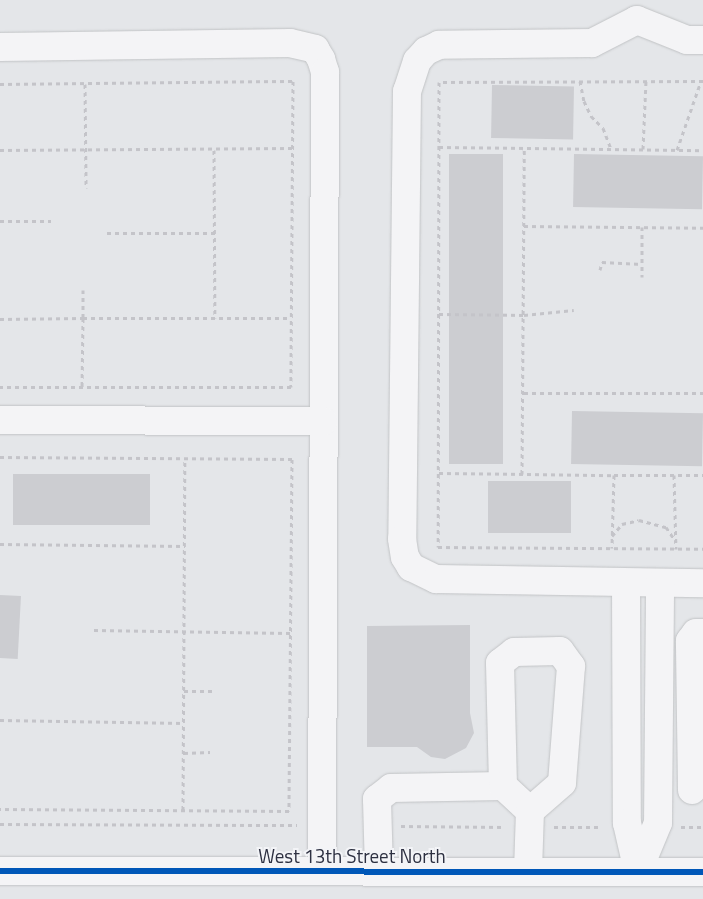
<!DOCTYPE html>
<style>
body{margin:0}
#map{position:relative;width:703px;height:899px;overflow:hidden;background:#e4e6e9;font-family:"Titillium Web",sans-serif}
div>[style]{position:absolute}
.building>*{inset:0;background:#cccdd1;transform-origin:0 0}
.path>*{height:3px;margin-top:-1.5px;transform-origin:0;background:repeating-linear-gradient(90deg,#c4c4c9 0 4px,transparent 0 8px)}
.roads{filter:drop-shadow(0 0 1px #c1c3c5) drop-shadow(0 0 1px #c1c3c5)}
.minor>*{height:28px;margin:-14px;padding:0 14px;transform-origin:14px;border-radius:14px;background:#f4f4f6}
.cycleway>*{height:6px;margin:-3px;padding:0 3px;transform-origin:3px;border-radius:3px;background:#0057b8}
span{translate:-50% -50%;white-space:nowrap;text-align:center;line-height:1.15;-webkit-text-stroke:4px #f3f4f7;paint-order:stroke}
.street-label{font-size:19px;color:#2d3041}
</style>
<div id="map">
<div class="building">
<div style="left:492px;top:85px;width:82px;height:53px;rotate:1deg"></div>
<div style="left:449px;top:154px;width:54px;height:310px"></div>
<div style="left:574px;top:154px;width:129px;height:53px;rotate:1deg"></div>
<div style="left:572px;top:411px;width:131px;height:53px;rotate:1deg"></div>
<div style="left:13px;top:474px;width:137px;height:51px"></div>
<div style="left:488px;top:481px;width:83px;height:52px"></div>
<div style="left:0;top:595px;width:21px;height:63px;rotate:3deg"></div>
<div style="clip-path:polygon(470px 625px,470px 713px,474px 733px,466px 748px,445px 759px,431px 757px,417px 747px,367px 747px,367px 626px)"></div>
</div>
<div class="path">
<div style="left:580px;top:81px;width:20px;rotate:79deg"></div>
<div style="left:584px;top:101px;width:17px;rotate:65deg"></div>
<div style="left:591px;top:116px;width:17px;rotate:45deg"></div>
<div style="left:603px;top:128px;width:22px;rotate:69deg"></div>
<div style="left:703px;top:81px;width:264px;rotate:179.8deg"></div>
<div style="left:439px;top:82px;width:465px;rotate:90.1deg"></div>
<div style="left:438px;top:547px;width:265px;rotate:0.4deg"></div>
<div style="left:0;top:84px;width:293px;rotate:-0.6deg"></div>
<div style="left:293px;top:81px;width:306px;rotate:90.4deg"></div>
<div style="left:291px;top:387px;width:291px;rotate:180deg"></div>
<div style="left:85px;top:84px;width:104px;rotate:89.4deg"></div>
<div style="left:439px;top:147px;width:264px;rotate:0.7deg"></div>
<div style="left:643px;top:149px;width:68px;rotate:-87.5deg"></div>
<div style="left:0;top:150px;width:292px;rotate:-0.4deg"></div>
<div style="left:214px;top:150px;width:168px;rotate:89.7deg"></div>
<div style="left:677px;top:150px;width:73px;rotate:-70.8deg"></div>
<div style="left:0;top:221px;width:51px"></div>
<div style="left:524px;top:226px;width:179px;rotate:0.6deg"></div>
<div style="left:642px;top:227px;width:50px;rotate:90deg"></div>
<div style="left:107px;top:233px;width:108px"></div>
<div style="left:600px;top:270px;width:8px;rotate:-76deg"></div>
<div style="left:602px;top:262px;width:40px;rotate:2.9deg"></div>
<div style="left:83px;top:290px;width:28px;rotate:90deg"></div>
<div style="left:83px;top:318px;width:208px"></div>
<div style="left:439px;top:314px;width:85px;rotate:0.7deg"></div>
<div style="left:524px;top:315px;width:50px;rotate:-5.7deg"></div>
<div style="left:0;top:319px;width:83px;rotate:-0.7deg"></div>
<div style="left:83px;top:318px;width:69px;rotate:90.8deg"></div>
<div style="left:524px;top:393px;width:179px"></div>
<div style="left:0;top:457px;width:292px;rotate:0.4deg"></div>
<div style="left:292px;top:459px;width:352px;rotate:90.5deg"></div>
<div style="left:289px;top:811px;width:289px;rotate:-179.6deg"></div>
<div style="left:439px;top:473px;width:175px;rotate:0.7deg"></div>
<div style="left:614px;top:475px;width:73px;rotate:91.6deg"></div>
<div style="left:522px;top:474px;width:326px;rotate:-89.6deg"></div>
<div style="left:614px;top:475px;width:89px"></div>
<div style="left:674px;top:475px;width:74px;rotate:88.5deg"></div>
<div style="left:612px;top:536px;width:16px;rotate:-50deg"></div>
<div style="left:622px;top:524px;width:17px;rotate:-13deg"></div>
<div style="left:639px;top:520px;width:28px;rotate:15deg"></div>
<div style="left:666px;top:527px;width:18px;rotate:56deg"></div>
<div style="left:0;top:544px;width:185px;rotate:0.6deg"></div>
<div style="left:94px;top:630px;width:197px;rotate:0.9deg"></div>
<div style="left:184px;top:691px;width:29px"></div>
<div style="left:0;top:720px;width:184px;rotate:0.9deg"></div>
<div style="left:184px;top:753px;width:26px;rotate:-2deg"></div>
<div style="left:183px;top:810px;width:352px;rotate:-89.7deg"></div>
<div style="left:0;top:824px;width:297px;rotate:0.2deg"></div>
<div style="left:401px;top:826px;width:104px;rotate:0.6deg"></div>
<div style="left:554px;top:827px;width:48px"></div>
<div style="left:681px;top:827px;width:22px"></div>
</div>
<div class="roads">
<div class="minor">
<div style="left:703px;top:40px;width:16px;rotate:180deg"></div>
<div style="left:687px;top:40px;width:54px;rotate:-158.2deg"></div>
<div style="left:637px;top:20px;width:51px;rotate:152.9deg"></div>
<div style="left:592px;top:43px;width:153px;rotate:179.3deg"></div>
<div style="left:439px;top:45px;width:14px;rotate:155deg"></div>
<div style="left:426px;top:51px;width:13px;rotate:132deg"></div>
<div style="left:417px;top:61px;width:32px;rotate:108deg"></div>
<div style="left:407px;top:91px;width:448px;rotate:90.6deg"></div>
<div style="left:402px;top:539px;width:18px;rotate:81deg"></div>
<div style="left:405px;top:557px;width:12px;rotate:59deg"></div>
<div style="left:411px;top:567px;width:28px;rotate:26deg"></div>
<div style="left:436px;top:579px;width:267px;rotate:0.9deg"></div>
<div style="left:0;top:47px;width:290px;rotate:-0.8deg"></div>
<div style="left:290px;top:43px;width:26px;rotate:13deg"></div>
<div style="left:315px;top:49px;width:12px;rotate:59deg"></div>
<div style="left:321px;top:59px;width:14px;rotate:73deg"></div>
<div style="left:325px;top:72px;width:799px;rotate:90.22deg"></div>
<div style="left:0;top:420px;width:323px;rotate:0.2deg"></div>
<div style="left:626px;top:583px;width:240px;rotate:89.8deg"></div>
<div style="left:627px;top:823px;width:49px;rotate:77.1deg"></div>
<div style="left:692px;top:790px;width:149px;rotate:-90.8deg"></div>
<div style="left:690px;top:641px;width:10px;rotate:-53deg"></div>
<div style="left:696px;top:633px;width:7px"></div>
<div style="left:0;top:871px;width:703px;rotate:0.08deg"></div>
<div style="left:379px;top:871px;width:72px;rotate:-91.6deg"></div>
<div style="left:377px;top:799px;width:18px;rotate:-38deg"></div>
<div style="left:391px;top:788px;width:112px;rotate:-1deg"></div>
<div style="left:503px;top:786px;width:123px;rotate:-91.4deg"></div>
<div style="left:500px;top:663px;width:18px;rotate:-38deg"></div>
<div style="left:514px;top:652px;width:46px;rotate:-1.2deg"></div>
<div style="left:560px;top:651px;width:19px;rotate:54deg"></div>
<div style="left:571px;top:666px;width:117px;rotate:94.4deg"></div>
<div style="left:562px;top:783px;width:43px;rotate:138.8deg"></div>
<div style="left:530px;top:811px;width:37px;rotate:-137deg"></div>
<div style="left:528px;top:871px;width:60px;rotate:-88.1deg"></div>
<div style="left:638px;top:871px;width:52px;rotate:-67.4deg"></div>
<div style="left:658px;top:823px;width:240px;rotate:-89.5deg"></div>
</div>
</div>
<div class="cycleway">
<div style="left:0;top:871px;width:703px;rotate:0.08deg"></div>
</div>
<div class="street-label">
<span style="left:352px;top:856px">West 13th Street North</span>
</div>
</div>
